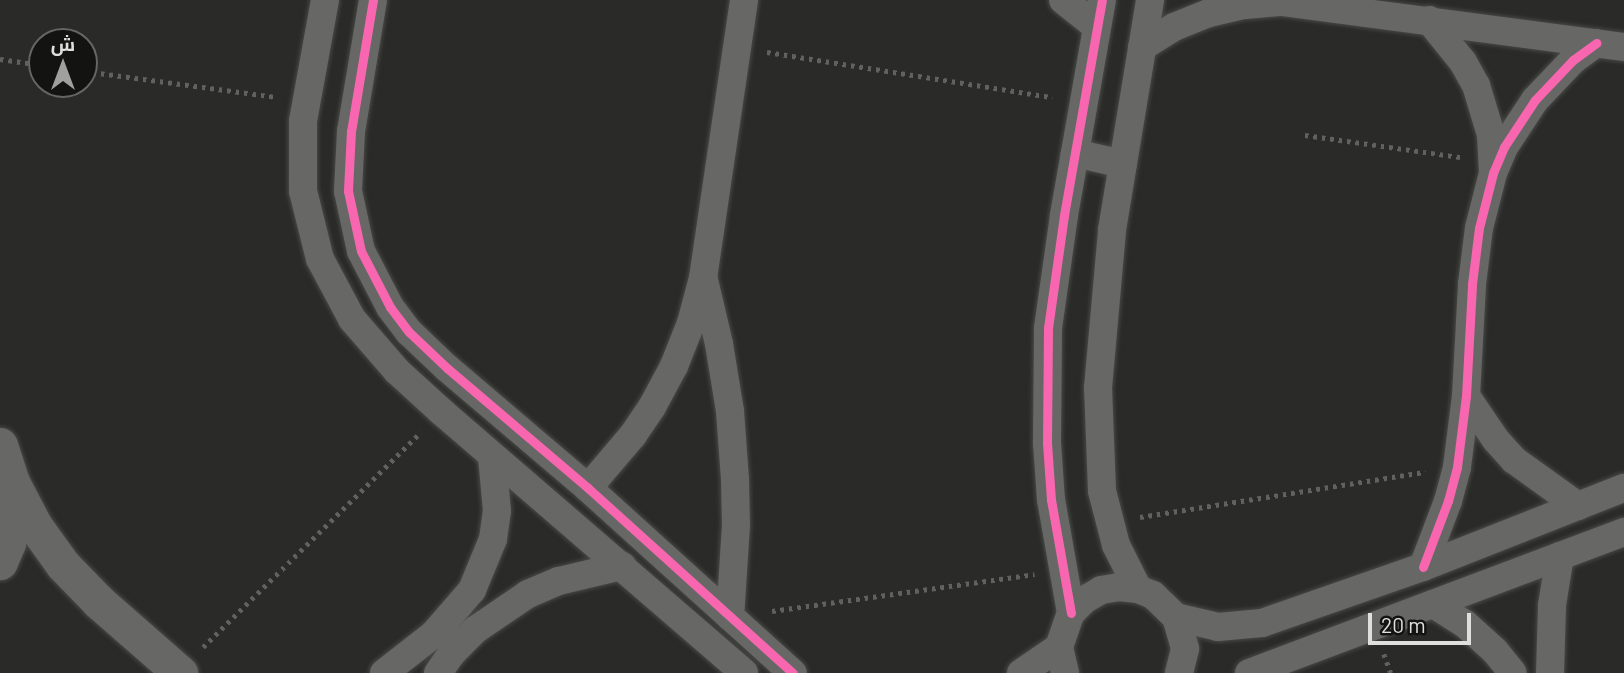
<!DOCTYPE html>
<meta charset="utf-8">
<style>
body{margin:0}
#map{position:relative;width:1624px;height:673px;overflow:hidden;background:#2a2b28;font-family:Barlow,Cairo,sans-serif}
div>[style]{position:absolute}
.path>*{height:4.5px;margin-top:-2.25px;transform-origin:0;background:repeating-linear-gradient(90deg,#61625f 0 3.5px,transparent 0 8.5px)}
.roads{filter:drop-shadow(0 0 2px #484946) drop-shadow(0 0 2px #484946)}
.minor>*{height:28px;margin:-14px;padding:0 14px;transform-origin:14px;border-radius:14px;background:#676866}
.tertiary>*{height:35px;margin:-17.5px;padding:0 17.5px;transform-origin:17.5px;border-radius:17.5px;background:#676866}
.cycleway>*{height:9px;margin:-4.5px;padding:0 4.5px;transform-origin:4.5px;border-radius:4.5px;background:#f766af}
span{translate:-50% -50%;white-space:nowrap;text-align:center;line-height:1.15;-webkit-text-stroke:5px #131412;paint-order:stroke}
.north{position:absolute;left:28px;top:28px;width:70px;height:70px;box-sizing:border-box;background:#131412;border:2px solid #656663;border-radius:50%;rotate:0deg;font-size:19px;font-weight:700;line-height:28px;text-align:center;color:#dfe0dd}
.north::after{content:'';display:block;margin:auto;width:24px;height:32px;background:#a0a19e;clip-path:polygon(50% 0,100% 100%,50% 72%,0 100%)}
.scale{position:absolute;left:1368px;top:613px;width:103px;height:32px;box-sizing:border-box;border:4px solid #dfe0dd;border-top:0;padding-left:9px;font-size:21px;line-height:24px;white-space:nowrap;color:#dfe0dd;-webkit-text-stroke:5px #131412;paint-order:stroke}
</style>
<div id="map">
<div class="path">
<div style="left:767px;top:52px;width:289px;rotate:9deg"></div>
<div style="left:0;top:59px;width:42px;rotate:8.1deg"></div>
<div style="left:84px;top:71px;width:195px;rotate:7.7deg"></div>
<div style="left:1305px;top:135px;width:157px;rotate:8.1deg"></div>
<div style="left:1140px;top:517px;width:289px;rotate:-9deg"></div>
<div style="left:772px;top:611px;width:265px;rotate:-8deg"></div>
<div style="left:203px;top:647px;width:306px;rotate:-44.6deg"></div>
<div style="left:1384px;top:654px;width:20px;rotate:70deg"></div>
</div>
<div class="roads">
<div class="minor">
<div style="left:325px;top:0;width:123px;rotate:100.3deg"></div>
<div style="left:303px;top:121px;width:70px;rotate:90deg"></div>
<div style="left:303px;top:191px;width:70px;rotate:76deg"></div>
<div style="left:320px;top:259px;width:68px;rotate:61.9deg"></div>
<div style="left:352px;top:319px;width:69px;rotate:49.1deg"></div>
<div style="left:397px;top:371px;width:61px;rotate:42.3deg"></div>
<div style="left:442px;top:412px;width:399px;rotate:40.8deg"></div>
<div style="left:373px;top:0;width:133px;rotate:99.5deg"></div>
<div style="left:351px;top:131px;width:60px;rotate:92.9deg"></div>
<div style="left:348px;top:191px;width:61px;rotate:77.8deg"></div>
<div style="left:361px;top:251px;width:63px;rotate:62.6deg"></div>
<div style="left:390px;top:307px;width:31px;rotate:53deg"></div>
<div style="left:409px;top:332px;width:52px;rotate:43.5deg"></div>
<div style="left:447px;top:368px;width:185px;rotate:40.4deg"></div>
<div style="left:588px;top:488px;width:276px;rotate:42.1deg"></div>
<div style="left:1063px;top:0;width:43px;rotate:38.5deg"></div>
<div style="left:1429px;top:20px;width:54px;rotate:51deg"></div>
<div style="left:1463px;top:62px;width:26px;rotate:61deg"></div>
<div style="left:1476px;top:85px;width:52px;rotate:73.3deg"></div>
<div style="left:1491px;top:135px;width:36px;rotate:87deg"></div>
<div style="left:1142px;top:47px;width:38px;rotate:-32deg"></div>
<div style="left:1174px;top:27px;width:38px;rotate:-22deg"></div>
<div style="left:1209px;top:13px;width:37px;rotate:-13deg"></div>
<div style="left:1245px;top:5px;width:37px;rotate:-5deg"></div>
<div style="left:1282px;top:2px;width:345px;rotate:7.5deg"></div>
<div style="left:1075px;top:153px;width:49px;rotate:12.9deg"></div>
<div style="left:704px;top:280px;width:66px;rotate:76.8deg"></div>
<div style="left:719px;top:344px;width:68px;rotate:80.7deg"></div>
<div style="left:730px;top:411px;width:68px;rotate:85.8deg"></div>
<div style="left:735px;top:479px;width:46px;rotate:88.8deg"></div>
<div style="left:736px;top:525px;width:92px;rotate:93.7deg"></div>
<div style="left:1466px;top:396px;width:53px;rotate:55.7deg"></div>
<div style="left:1496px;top:440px;width:27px;rotate:48deg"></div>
<div style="left:1514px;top:460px;width:79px;rotate:35.7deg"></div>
<div style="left:588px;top:488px;width:70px;rotate:-49.7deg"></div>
<div style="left:633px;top:435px;width:34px;rotate:-56deg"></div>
<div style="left:652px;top:407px;width:47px;rotate:-61.8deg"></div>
<div style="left:674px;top:366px;width:46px;rotate:-68.4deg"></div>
<div style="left:691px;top:323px;width:47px;rotate:-75.1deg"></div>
<div style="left:703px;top:278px;width:281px;rotate:-81.6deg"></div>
<div style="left:1423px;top:567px;width:71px;rotate:-69.3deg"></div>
<div style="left:1448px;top:501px;width:35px;rotate:-75deg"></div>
<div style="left:1457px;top:467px;width:72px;rotate:-82.8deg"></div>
<div style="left:1466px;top:396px;width:112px;rotate:-86.9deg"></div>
<div style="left:1472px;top:284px;width:56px;rotate:-82.9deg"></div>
<div style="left:1479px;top:228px;width:57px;rotate:-75.7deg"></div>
<div style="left:1493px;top:173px;width:28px;rotate:-67deg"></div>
<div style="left:1504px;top:147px;width:56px;rotate:-56.6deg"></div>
<div style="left:1535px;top:100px;width:55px;rotate:-46.5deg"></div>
<div style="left:1573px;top:60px;width:29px;rotate:-36deg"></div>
<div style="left:1138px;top:589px;width:49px;rotate:-116.6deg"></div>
<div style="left:1116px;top:545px;width:56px;rotate:-104.5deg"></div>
<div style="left:1102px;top:491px;width:103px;rotate:-92.2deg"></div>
<div style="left:1098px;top:388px;width:159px;rotate:-84.9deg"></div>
<div style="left:1112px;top:230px;width:233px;rotate:-80.6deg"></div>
<div style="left:1433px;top:604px;width:36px;rotate:32deg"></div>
<div style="left:1464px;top:623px;width:42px;rotate:42.1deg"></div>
<div style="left:1495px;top:651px;width:28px;rotate:51deg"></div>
<div style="left:1071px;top:613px;width:115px;rotate:-100deg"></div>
<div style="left:1051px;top:500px;width:57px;rotate:-94deg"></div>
<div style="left:1047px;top:443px;width:115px;rotate:-89.5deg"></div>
<div style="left:1048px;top:328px;width:114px;rotate:-81.9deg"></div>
<div style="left:1064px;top:215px;width:218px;rotate:-80deg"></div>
<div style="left:1176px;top:617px;width:43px;rotate:13.4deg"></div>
<div style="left:1218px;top:627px;width:44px;rotate:-5.2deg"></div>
<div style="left:1262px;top:623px;width:170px;rotate:-19.2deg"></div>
<div style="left:1423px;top:567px;width:216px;rotate:-21.5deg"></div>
<div style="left:384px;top:673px;width:63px;rotate:-38deg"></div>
<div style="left:434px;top:634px;width:58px;rotate:-49.2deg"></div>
<div style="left:472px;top:590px;width:55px;rotate:-67.6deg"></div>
<div style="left:493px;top:539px;width:28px;rotate:-82deg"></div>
<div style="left:497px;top:511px;width:54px;rotate:-95.3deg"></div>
<div style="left:438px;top:673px;width:24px;rotate:-55deg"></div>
<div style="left:452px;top:653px;width:33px;rotate:-45deg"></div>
<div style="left:475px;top:630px;width:64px;rotate:-34.2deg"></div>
<div style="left:528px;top:594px;width:34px;rotate:-23deg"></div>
<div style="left:559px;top:581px;width:65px;rotate:-13.4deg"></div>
<div style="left:1021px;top:673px;width:46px;rotate:-34.4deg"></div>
<div style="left:1065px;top:673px;width:27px;rotate:-103deg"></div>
<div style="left:1059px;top:647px;width:36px;rotate:-71deg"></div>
<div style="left:1071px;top:613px;width:18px;rotate:-45deg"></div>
<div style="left:1084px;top:600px;width:20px;rotate:-30deg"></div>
<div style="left:1101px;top:590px;width:18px;rotate:-9deg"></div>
<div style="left:1119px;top:587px;width:19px;rotate:6deg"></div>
<div style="left:1138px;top:589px;width:16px;rotate:22deg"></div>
<div style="left:1153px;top:595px;width:32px;rotate:44deg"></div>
<div style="left:1176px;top:617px;width:33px;rotate:74deg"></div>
<div style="left:1185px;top:649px;width:25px;rotate:104deg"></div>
<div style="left:1249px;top:673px;width:401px;rotate:-20.6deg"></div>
<div style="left:1550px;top:673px;width:68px;rotate:-88.3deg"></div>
<div style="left:1552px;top:605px;width:50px;rotate:-80.7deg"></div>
</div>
<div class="tertiary">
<div style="left:0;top:445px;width:39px;rotate:72deg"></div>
<div style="left:12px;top:482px;width:31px;rotate:88deg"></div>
<div style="left:13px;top:513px;width:30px;rotate:99deg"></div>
<div style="left:8px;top:543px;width:21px;rotate:113deg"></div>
<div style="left:12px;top:482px;width:50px;rotate:62.4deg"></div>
<div style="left:35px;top:526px;width:48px;rotate:54.3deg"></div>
<div style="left:63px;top:565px;width:52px;rotate:45.8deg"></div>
<div style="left:99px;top:602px;width:108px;rotate:41.2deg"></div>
</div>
</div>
<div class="cycleway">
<div style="left:373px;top:0;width:133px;rotate:99.5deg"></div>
<div style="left:351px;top:131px;width:60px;rotate:92.9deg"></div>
<div style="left:348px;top:191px;width:61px;rotate:77.8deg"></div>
<div style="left:361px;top:251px;width:63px;rotate:62.6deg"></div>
<div style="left:390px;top:307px;width:31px;rotate:53deg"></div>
<div style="left:409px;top:332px;width:52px;rotate:43.5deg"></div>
<div style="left:447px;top:368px;width:185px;rotate:40.4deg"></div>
<div style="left:588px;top:488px;width:276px;rotate:42.1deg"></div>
<div style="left:1423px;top:567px;width:71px;rotate:-69.3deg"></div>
<div style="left:1448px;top:501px;width:35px;rotate:-75deg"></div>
<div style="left:1457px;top:467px;width:72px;rotate:-82.8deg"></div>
<div style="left:1466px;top:396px;width:112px;rotate:-86.9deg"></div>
<div style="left:1472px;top:284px;width:56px;rotate:-82.9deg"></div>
<div style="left:1479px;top:228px;width:57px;rotate:-75.7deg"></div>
<div style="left:1493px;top:173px;width:28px;rotate:-67deg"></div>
<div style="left:1504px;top:147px;width:56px;rotate:-56.6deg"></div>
<div style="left:1535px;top:100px;width:55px;rotate:-46.5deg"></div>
<div style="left:1573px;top:60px;width:29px;rotate:-36deg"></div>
<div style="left:1071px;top:613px;width:115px;rotate:-100deg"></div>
<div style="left:1051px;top:500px;width:57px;rotate:-94deg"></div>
<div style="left:1047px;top:443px;width:115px;rotate:-89.5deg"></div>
<div style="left:1048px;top:328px;width:114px;rotate:-81.9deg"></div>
<div style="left:1064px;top:215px;width:218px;rotate:-80deg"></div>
</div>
<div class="north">ش</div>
<div class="scale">20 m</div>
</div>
